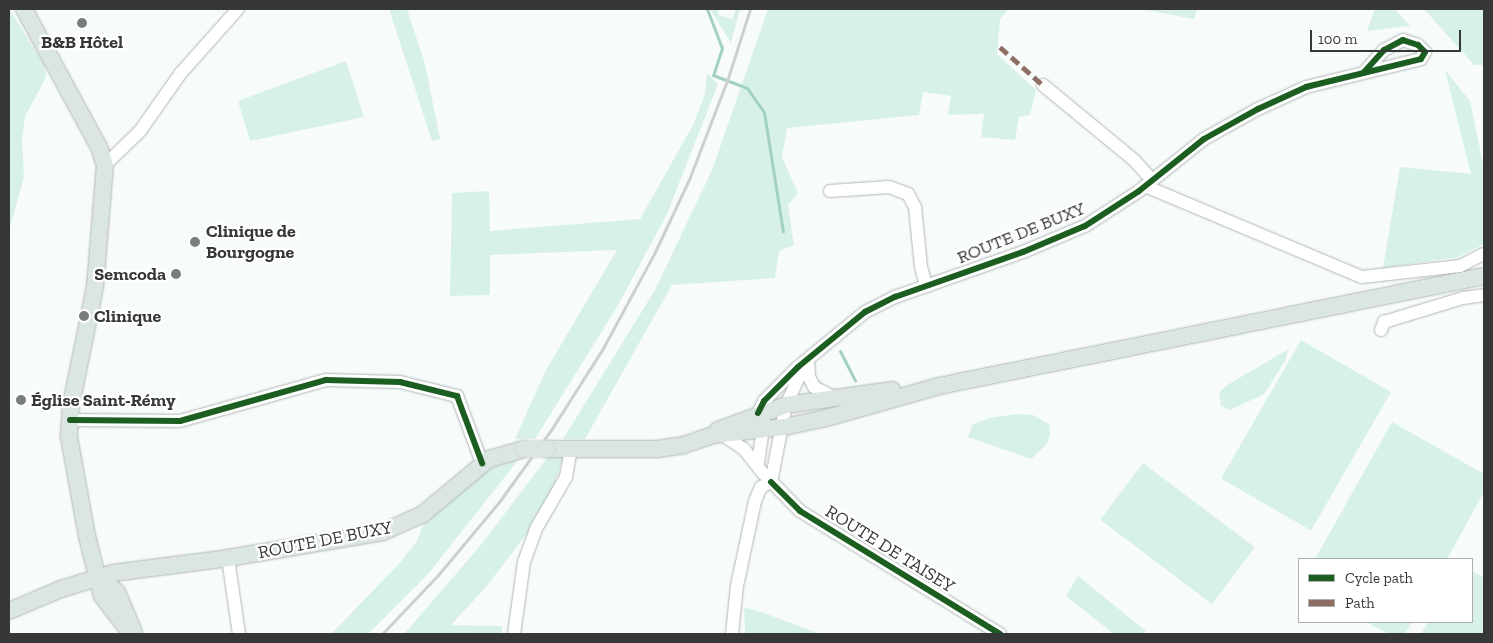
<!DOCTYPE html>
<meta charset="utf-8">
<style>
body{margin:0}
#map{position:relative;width:1493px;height:643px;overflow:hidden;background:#f7fcfa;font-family:"Zilla Slab",serif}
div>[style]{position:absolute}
.green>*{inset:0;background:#d8f1e7;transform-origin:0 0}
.stream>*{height:3px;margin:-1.5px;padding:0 1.5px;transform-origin:1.5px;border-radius:1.5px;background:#a2d1c0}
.roads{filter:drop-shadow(0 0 1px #b2b6b5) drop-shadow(0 0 1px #b2b6b5)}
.minor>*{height:12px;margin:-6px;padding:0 6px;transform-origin:6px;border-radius:6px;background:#fefffe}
.major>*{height:16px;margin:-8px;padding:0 8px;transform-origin:8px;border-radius:8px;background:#dbe6e3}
.rail>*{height:3px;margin:-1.5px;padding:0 1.5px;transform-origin:1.5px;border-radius:1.5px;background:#cecfcf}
.bridges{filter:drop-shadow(0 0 1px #d3d6d5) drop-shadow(0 0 1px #d3d6d5)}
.major-bridge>*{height:16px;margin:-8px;padding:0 8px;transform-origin:8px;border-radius:8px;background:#dbe6e3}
.quiet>*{height:5px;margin-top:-2.5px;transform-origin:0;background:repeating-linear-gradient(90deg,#8d6e63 0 10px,transparent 0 15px)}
.cycleway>*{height:6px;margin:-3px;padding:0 3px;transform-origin:3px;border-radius:3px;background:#1b5e20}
.dots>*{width:14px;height:14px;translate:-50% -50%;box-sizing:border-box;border:2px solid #fff;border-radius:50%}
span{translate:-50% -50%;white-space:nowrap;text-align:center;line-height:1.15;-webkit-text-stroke:4.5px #fff;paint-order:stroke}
.poi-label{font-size:18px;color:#353836;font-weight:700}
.left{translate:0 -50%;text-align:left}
.right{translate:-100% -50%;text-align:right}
.street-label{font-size:18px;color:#353836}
.frame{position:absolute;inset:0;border:10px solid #353836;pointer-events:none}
.legend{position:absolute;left:1298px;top:558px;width:175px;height:65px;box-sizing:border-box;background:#fff;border:1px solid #aeafaf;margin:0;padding:6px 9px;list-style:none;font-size:15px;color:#353836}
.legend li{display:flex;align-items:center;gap:10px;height:25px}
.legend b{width:25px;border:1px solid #aeafaf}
.scale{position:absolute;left:1310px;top:30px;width:151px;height:22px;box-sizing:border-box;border:2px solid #353836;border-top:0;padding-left:6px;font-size:15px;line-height:18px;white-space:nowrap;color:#353836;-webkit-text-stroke:4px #fff;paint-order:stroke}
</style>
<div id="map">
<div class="green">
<div style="clip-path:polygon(9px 9px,44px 64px,46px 77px,25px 117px,22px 139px,24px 177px,9px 231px)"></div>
<div style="clip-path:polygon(389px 9px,407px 9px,425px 64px,440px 139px,432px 141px)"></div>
<div style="clip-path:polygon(710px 9px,718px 9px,718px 15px,732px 19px,736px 9px,740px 9px,731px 43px)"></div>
<div style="clip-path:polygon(768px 9px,1008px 9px,1000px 20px,997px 54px,1036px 90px,1030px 115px,1019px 117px,1015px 140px,981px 137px,984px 114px,948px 115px,951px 96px,923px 92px,919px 115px,787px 128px,782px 157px,798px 193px,788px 205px,794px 245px,779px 251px,775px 278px,672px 285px,585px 439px,563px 439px,655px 290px,712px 170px)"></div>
<div style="clip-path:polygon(1141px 9px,1197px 9px,1194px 19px)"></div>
<div style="clip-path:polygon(1375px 9px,1395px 9px,1410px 26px,1367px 31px)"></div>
<div style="clip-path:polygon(1424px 9px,1484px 9px,1484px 65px,1474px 65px)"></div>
<div style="clip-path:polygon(346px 61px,364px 117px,250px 141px,238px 101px)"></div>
<div style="clip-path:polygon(1445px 70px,1470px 101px,1484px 168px,1484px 244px,1458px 257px,1383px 268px,1400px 167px,1471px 174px)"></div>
<div style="clip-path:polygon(707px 73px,718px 84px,667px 214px,617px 307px,535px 439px,515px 439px,546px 370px,617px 250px,490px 255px,490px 295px,450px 296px,452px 193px,489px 191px,490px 231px,640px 219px,693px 125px,705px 94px)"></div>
<div style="left:1301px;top:340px;width:104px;height:160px;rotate:30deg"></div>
<div style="clip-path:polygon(1289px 349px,1285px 361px,1264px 394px,1230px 410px,1221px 406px,1219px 393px,1227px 385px)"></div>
<div style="clip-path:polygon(1017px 414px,1033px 415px,1049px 424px,1050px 435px,1046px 445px,1031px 459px,968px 437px,972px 425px,989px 418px)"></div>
<div style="clip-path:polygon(1392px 422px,1484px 474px,1484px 492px,1447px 559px,1315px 559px)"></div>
<div style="clip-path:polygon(564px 456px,553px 488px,529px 531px,486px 587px,451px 625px,502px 626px,502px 634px,404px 634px,480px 546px,547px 458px)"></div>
<div style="clip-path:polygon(519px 459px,428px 574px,368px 634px,331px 634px,398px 565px,417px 541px,423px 525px,466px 485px,482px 471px)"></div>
<div style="left:1143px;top:463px;width:140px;height:71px;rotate:37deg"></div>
<div style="clip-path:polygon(1472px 571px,1484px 578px,1484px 634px,1421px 634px,1428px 622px,1472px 622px)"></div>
<div style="clip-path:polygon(1078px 576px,1146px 631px,1142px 634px,1114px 634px,1066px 596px)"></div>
<div style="clip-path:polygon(744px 607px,764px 613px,820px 634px,745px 634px)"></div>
<div style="clip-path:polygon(1366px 622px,1412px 622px,1405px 634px,1389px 634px)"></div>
</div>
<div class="stream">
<div style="left:707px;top:9px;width:42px;rotate:69deg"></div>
<div style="left:722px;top:48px;width:28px;rotate:108deg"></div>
<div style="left:713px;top:75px;width:36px;rotate:21deg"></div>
<div style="left:747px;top:88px;width:29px;rotate:55deg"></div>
<div style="left:764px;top:112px;width:121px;rotate:81deg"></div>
<div style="left:840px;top:351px;width:33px;rotate:63deg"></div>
</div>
<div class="roads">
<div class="minor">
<div style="left:1043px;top:85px;width:118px;rotate:39.5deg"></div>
<div style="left:1134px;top:160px;width:27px;rotate:48deg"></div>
<div style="left:105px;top:165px;width:49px;rotate:-44.2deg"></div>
<div style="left:140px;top:131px;width:70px;rotate:-54.9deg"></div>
<div style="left:180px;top:74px;width:87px;rotate:-48.3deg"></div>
<div style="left:1145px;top:186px;width:235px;rotate:22.8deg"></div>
<div style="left:1362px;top:277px;width:99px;rotate:-6.4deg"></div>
<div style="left:1460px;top:266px;width:27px;rotate:-27deg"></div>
<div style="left:830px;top:191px;width:59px;rotate:-3.9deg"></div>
<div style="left:889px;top:187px;width:20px;rotate:20deg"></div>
<div style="left:908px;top:194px;width:15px;rotate:62deg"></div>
<div style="left:915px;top:207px;width:60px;rotate:84.3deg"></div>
<div style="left:921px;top:267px;width:20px;rotate:75deg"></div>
<div style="left:1381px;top:330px;width:9px;rotate:-69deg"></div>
<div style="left:1384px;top:322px;width:83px;rotate:-16.9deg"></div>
<div style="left:1463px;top:298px;width:21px;rotate:-8deg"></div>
<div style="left:808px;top:361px;width:16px;rotate:86deg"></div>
<div style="left:809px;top:377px;width:11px;rotate:63deg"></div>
<div style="left:814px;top:387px;width:22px;rotate:27deg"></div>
<div style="left:758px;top:413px;width:13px;rotate:-63deg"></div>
<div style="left:764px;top:401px;width:48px;rotate:-45deg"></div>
<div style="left:798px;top:367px;width:87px;rotate:-39.4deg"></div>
<div style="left:865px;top:312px;width:34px;rotate:-27deg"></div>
<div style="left:895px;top:297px;width:136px;rotate:-19.4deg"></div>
<div style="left:1023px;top:252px;width:67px;rotate:-22.8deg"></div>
<div style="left:1085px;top:226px;width:64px;rotate:-32.9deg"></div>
<div style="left:1139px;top:191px;width:83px;rotate:-38.7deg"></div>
<div style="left:1204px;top:139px;width:62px;rotate:-29.1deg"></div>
<div style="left:1258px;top:109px;width:53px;rotate:-24.6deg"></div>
<div style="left:1306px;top:87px;width:118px;rotate:-13.7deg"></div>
<div style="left:1421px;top:59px;width:8px;rotate:-60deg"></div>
<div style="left:1425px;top:52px;width:10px;rotate:-135deg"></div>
<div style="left:1418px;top:45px;width:16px;rotate:-162deg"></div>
<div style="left:1403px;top:40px;width:21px;rotate:152deg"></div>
<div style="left:1384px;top:50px;width:30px;rotate:132deg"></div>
<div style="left:70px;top:420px;width:110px;rotate:0.5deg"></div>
<div style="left:180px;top:421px;width:152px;rotate:-15.7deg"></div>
<div style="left:326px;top:380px;width:74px;rotate:1.5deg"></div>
<div style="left:400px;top:382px;width:59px;rotate:13.8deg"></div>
<div style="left:457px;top:396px;width:72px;rotate:69.5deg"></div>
<div style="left:723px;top:435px;width:25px;rotate:34deg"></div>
<div style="left:744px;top:449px;width:31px;rotate:52deg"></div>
<div style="left:763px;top:473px;width:53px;rotate:45.8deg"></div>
<div style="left:800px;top:511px;width:235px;rotate:31.6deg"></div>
<div style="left:758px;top:463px;width:41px;rotate:-81.7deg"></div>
<div style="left:771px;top:482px;width:78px;rotate:-79deg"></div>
<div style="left:786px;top:405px;width:38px;rotate:-65deg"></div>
<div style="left:228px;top:558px;width:77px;rotate:81.8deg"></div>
<div style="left:514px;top:634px;width:73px;rotate:-82.1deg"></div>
<div style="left:524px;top:562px;width:37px;rotate:-70deg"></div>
<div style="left:537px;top:527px;width:58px;rotate:-59.9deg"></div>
<div style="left:566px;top:477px;width:28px;rotate:-80deg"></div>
<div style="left:732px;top:634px;width:48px;rotate:-84.1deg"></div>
<div style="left:737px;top:586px;width:87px;rotate:-78deg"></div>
<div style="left:755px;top:501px;width:15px;rotate:-67deg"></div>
<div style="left:761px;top:487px;width:11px;rotate:-27deg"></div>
</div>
<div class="major">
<div style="left:24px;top:9px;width:157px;rotate:61.5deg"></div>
<div style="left:99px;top:147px;width:19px;rotate:72deg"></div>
<div style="left:105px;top:165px;width:122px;rotate:94.7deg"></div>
<div style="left:95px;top:287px;width:120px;rotate:101.5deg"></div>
<div style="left:71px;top:405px;width:32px;rotate:94deg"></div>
<div style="left:69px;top:437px;width:101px;rotate:79.7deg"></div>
<div style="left:87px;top:536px;width:62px;rotate:76deg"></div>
<div style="left:102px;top:596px;width:48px;rotate:52.7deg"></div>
<div style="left:718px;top:430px;width:72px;rotate:-20.2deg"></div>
<div style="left:786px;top:405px;width:107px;rotate:-8.1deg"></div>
<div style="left:547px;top:449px;width:110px"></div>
<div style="left:657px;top:449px;width:27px;rotate:-8deg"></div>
<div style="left:684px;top:445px;width:31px;rotate:-19deg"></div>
<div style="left:713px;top:435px;width:71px;rotate:-6.4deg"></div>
<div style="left:784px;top:427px;width:43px;rotate:-12.1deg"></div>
<div style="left:826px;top:418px;width:117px;rotate:-15.8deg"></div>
<div style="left:939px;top:386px;width:556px;rotate:-11.41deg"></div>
<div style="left:98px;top:577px;width:24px;rotate:38deg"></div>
<div style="left:117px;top:592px;width:43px;rotate:67deg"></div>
<div style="left:9px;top:611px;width:56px;rotate:-22.9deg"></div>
<div style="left:61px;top:589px;width:54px;rotate:-17.1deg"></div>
<div style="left:113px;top:573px;width:116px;rotate:-7.4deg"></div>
<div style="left:228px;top:558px;width:157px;rotate:-9.5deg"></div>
<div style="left:383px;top:532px;width:44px;rotate:-24.2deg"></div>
<div style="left:423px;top:514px;width:86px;rotate:-39.8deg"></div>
<div style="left:489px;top:459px;width:36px;rotate:-16deg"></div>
</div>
</div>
<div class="rail">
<div style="left:382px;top:634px;width:81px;rotate:-46.5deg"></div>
<div style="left:438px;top:575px;width:95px;rotate:-50.1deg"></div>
<div style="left:499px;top:502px;width:89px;rotate:-54.2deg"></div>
<div style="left:551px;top:430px;width:95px;rotate:-57.5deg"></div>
<div style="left:602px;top:350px;width:109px;rotate:-61.6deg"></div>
<div style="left:654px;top:254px;width:85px;rotate:-64.9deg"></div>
<div style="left:690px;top:177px;width:106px;rotate:-69deg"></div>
<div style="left:728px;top:78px;width:72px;rotate:-72.3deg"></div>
</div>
<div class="bridges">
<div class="major-bridge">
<div style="left:524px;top:449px;width:23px"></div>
</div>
</div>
<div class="quiet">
<div style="left:1000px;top:47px;width:57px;rotate:41.5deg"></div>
</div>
<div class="cycleway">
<div style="left:758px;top:413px;width:13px;rotate:-63deg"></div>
<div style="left:764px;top:401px;width:48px;rotate:-45deg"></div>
<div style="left:798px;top:367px;width:87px;rotate:-39.4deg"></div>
<div style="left:865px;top:312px;width:34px;rotate:-27deg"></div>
<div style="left:895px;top:297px;width:136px;rotate:-19.4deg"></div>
<div style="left:1023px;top:252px;width:67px;rotate:-22.8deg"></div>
<div style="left:1085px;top:226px;width:64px;rotate:-32.9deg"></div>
<div style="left:1139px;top:191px;width:83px;rotate:-38.7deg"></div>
<div style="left:1204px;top:139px;width:62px;rotate:-29.1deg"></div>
<div style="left:1258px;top:109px;width:53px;rotate:-24.6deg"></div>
<div style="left:1306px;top:87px;width:118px;rotate:-13.7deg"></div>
<div style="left:1421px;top:59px;width:8px;rotate:-60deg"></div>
<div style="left:1425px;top:52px;width:10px;rotate:-135deg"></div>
<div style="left:1418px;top:45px;width:16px;rotate:-162deg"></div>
<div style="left:1403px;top:40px;width:21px;rotate:152deg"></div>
<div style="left:1384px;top:50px;width:30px;rotate:132deg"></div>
<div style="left:70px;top:420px;width:110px;rotate:0.5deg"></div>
<div style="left:180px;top:421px;width:152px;rotate:-15.7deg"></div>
<div style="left:326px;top:380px;width:74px;rotate:1.5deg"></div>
<div style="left:400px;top:382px;width:59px;rotate:13.8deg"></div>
<div style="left:457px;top:396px;width:72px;rotate:69.5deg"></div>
<div style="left:771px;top:482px;width:41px;rotate:45deg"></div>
<div style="left:800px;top:511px;width:235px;rotate:31.6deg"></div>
</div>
<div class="dots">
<div style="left:82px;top:23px;background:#797d7b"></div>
<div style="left:195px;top:242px;background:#797d7b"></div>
<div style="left:176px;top:274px;background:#797d7b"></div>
<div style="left:84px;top:316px;background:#797d7b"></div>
<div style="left:21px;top:400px;background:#797d7b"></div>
</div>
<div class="poi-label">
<span style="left:82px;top:42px">B&amp;B Hôtel</span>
<span class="left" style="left:206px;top:242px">Clinique de<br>Bourgogne</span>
<span class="right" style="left:166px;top:274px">Semcoda</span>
<span class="left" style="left:94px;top:316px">Clinique</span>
<span class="left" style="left:31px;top:400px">Église Saint-Rémy</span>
</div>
<div class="street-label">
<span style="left:1021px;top:233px;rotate:-22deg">ROUTE DE BUXY</span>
<span style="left:325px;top:540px;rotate:-11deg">ROUTE DE BUXY</span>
<span style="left:890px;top:549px;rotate:32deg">ROUTE DE TAISEY</span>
</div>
<div class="frame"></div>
<ul class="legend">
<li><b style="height:6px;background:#1b5e20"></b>Cycle path</li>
<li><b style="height:6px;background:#8d6e63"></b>Path</li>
</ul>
<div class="scale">100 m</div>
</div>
